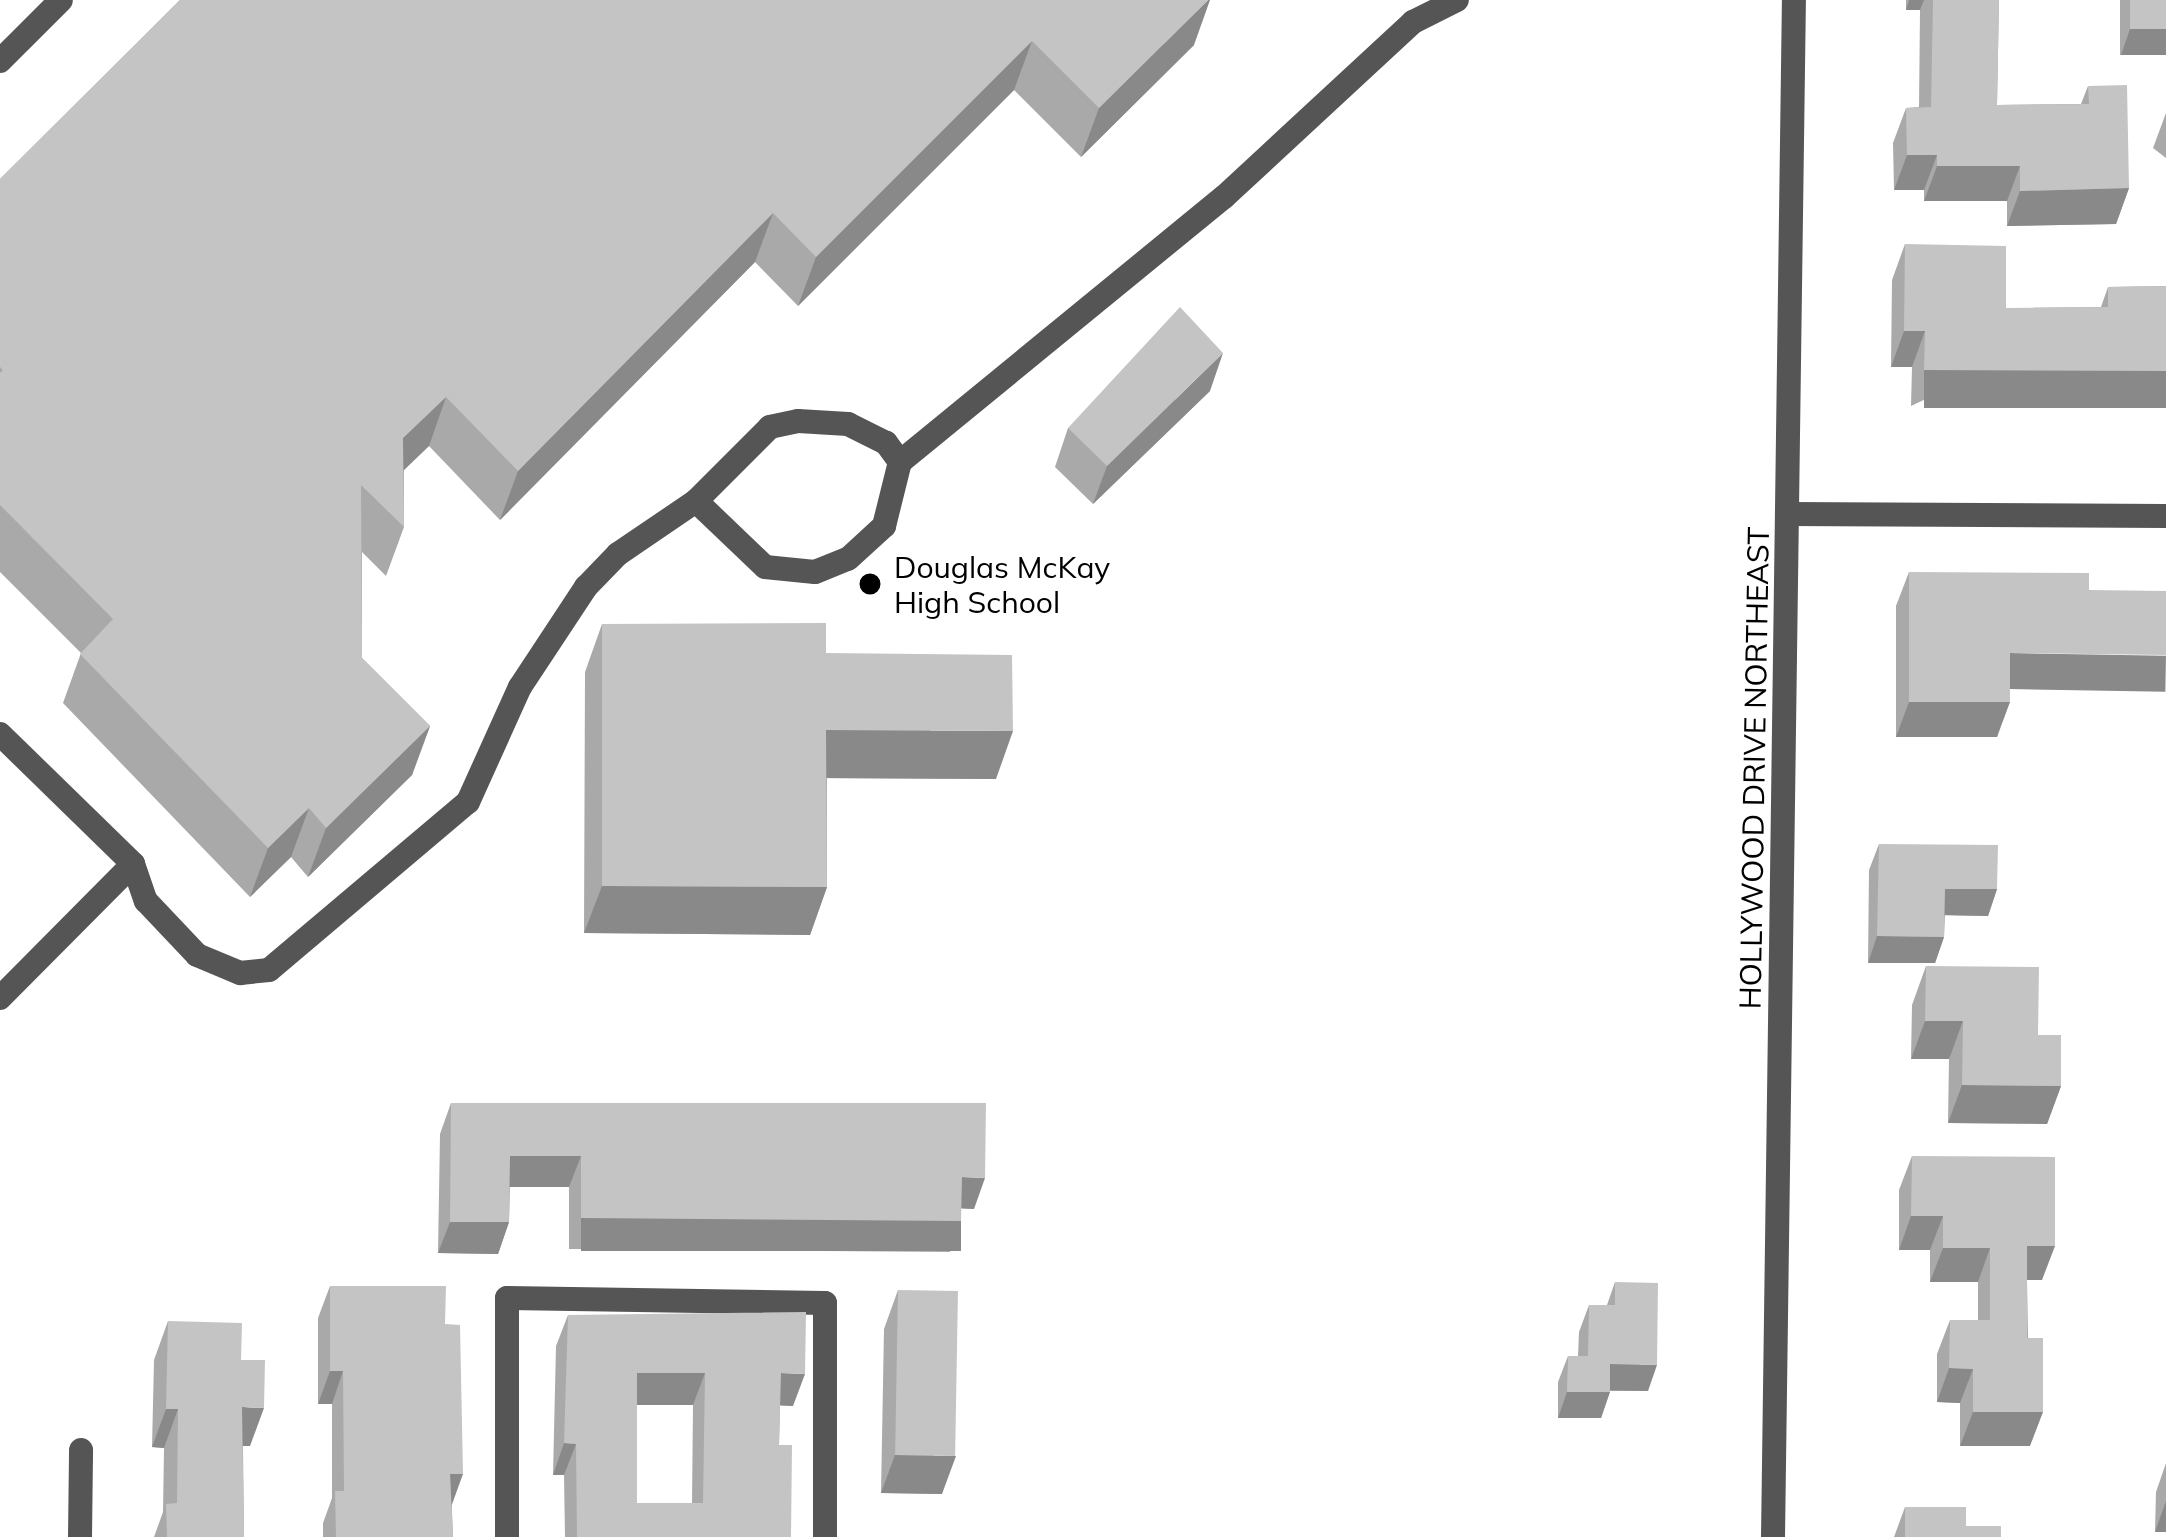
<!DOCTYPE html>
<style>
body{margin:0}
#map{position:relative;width:2166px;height:1537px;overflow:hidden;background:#fff;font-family:Mulish,sans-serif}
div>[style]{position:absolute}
.service>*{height:24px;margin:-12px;padding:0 12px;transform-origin:12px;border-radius:12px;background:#555}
.minor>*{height:24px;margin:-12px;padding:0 12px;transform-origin:12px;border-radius:12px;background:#555}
.tertiary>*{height:24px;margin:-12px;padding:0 12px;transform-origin:12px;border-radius:12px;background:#555}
.wall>*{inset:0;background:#a9a9a9;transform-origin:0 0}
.shaded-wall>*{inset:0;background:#898989;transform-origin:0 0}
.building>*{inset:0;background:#c4c4c4;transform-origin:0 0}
.dots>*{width:33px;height:33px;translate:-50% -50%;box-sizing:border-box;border:6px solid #fff;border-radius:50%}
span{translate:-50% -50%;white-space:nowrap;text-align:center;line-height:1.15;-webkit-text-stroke:9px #fff;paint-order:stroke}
.poi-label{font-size:30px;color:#000}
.left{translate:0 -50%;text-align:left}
.street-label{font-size:30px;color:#000}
</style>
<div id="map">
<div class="service">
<div style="left:0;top:61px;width:86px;rotate:-45deg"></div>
<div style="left:900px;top:462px;width:24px;rotate:-126deg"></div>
<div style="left:886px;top:443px;width:42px;rotate:-153.4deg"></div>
<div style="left:848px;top:424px;width:50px;rotate:-176.6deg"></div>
<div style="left:798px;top:421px;width:29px;rotate:168deg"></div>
<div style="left:770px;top:427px;width:105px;rotate:135deg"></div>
<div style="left:696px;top:501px;width:95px;rotate:43.7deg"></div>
<div style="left:765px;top:567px;width:50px;rotate:5.7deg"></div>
<div style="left:815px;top:572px;width:35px;rotate:-22deg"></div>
<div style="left:848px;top:559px;width:49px;rotate:-42.5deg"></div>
<div style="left:884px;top:526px;width:66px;rotate:-76deg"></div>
<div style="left:900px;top:462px;width:419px;rotate:-39.3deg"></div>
<div style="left:1224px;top:197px;width:258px;rotate:-42.8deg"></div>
<div style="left:1413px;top:22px;width:49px;rotate:-26.6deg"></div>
<div style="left:0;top:734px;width:186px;rotate:44.3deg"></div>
<div style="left:133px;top:864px;width:189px;rotate:134.8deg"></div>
<div style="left:133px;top:864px;width:39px;rotate:71deg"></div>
<div style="left:146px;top:901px;width:74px;rotate:46.6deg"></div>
<div style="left:197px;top:955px;width:47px;rotate:22.7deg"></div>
<div style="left:240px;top:973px;width:29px;rotate:-6deg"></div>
<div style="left:269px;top:970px;width:260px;rotate:-40.2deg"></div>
<div style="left:468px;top:802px;width:126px;rotate:-65.7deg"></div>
<div style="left:520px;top:687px;width:120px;rotate:-56.6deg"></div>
<div style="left:586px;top:587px;width:46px;rotate:-45.9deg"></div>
<div style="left:618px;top:554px;width:94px;rotate:-34.2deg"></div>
<div style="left:80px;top:1537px;width:87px;rotate:-89.3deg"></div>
</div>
<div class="minor">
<div style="left:1788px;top:514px;width:378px;rotate:0.3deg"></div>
<div style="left:507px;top:1537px;width:239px;rotate:-90deg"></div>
<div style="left:507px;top:1298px;width:318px;rotate:0.9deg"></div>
<div style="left:825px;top:1303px;width:234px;rotate:90deg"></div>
</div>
<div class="tertiary">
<div style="left:1773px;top:1537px;width:1537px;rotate:-89.22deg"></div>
</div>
<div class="wall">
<div style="clip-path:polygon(180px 0,1194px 45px,1081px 157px,1014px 90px,798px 306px,755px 262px,500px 520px,429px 446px,404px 470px,404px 527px,386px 576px,362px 552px,362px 658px,430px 726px,412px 775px,308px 877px,291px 857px,250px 897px,63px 703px,81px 653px,0 572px,0 179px)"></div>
<div style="clip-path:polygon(1906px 0,1999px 0,1997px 105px,2081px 104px,2088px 86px,2129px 188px,2116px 224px,2007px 226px,2007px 201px,1924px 201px,1924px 190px,1894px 190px,1893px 143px,1906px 108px,1919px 107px,1920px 10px,1906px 10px)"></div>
<div style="left:2120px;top:0;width:46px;height:55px"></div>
<div style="clip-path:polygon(2166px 113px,2166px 158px,2153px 148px)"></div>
<div style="clip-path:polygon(1905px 244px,2006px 308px,2101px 307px,2108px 287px,2166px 286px,1911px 406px,1912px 367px,1891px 367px,1892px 280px)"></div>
<div style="clip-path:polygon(1210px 391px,1093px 504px,1055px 467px,1068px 428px)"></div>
<div style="clip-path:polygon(1909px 572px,2010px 688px,1997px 737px,1896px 737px,1896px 606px)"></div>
<div style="clip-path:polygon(602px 624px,826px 653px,996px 779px,827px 778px,827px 887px,810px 935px,584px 933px,585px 672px)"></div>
<div style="clip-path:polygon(1879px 844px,1997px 889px,1988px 916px,1945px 915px,1944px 937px,1935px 963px,1868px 963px,1869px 870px)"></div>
<div style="clip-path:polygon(1926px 966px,2038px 1035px,2061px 1086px,2047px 1124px,1948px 1123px,1949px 1059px,1911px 1059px,1912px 1005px)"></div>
<div style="clip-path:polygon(451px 1103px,974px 1209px,961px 1208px,950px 1252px,569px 1249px,569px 1187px,510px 1187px,509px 1222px,498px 1254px,438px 1253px,440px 1134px)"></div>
<div style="clip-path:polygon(1912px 1156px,2042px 1280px,2027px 1280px,2030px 1446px,1960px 1446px,1960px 1403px,1937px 1402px,1937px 1354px,1950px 1320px,1978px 1320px,1978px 1282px,1930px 1282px,1930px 1250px,1899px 1250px,1899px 1190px)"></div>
<div style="clip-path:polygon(1615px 1282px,1648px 1391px,1610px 1391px,1601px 1418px,1558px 1418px,1558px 1382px,1568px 1356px,1578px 1356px,1579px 1332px,1589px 1305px,1607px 1305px)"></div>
<div style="clip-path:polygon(330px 1286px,445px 1324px,453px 1537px,323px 1537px,323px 1523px,332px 1498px,332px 1404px,318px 1404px,318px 1318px)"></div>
<div style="clip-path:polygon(898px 1290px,942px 1494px,881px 1493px,884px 1329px)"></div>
<div style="clip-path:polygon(evenodd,568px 1315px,793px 1406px,780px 1405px,779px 1445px,791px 1537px,565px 1537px,564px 1475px,553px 1475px,556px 1346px,568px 1315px,637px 1405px,693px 1405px,692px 1503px,637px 1503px,637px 1405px)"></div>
<div style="clip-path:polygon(168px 1321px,241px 1360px,250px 1446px,243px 1446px,244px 1537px,154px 1537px,163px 1512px,164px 1448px,152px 1447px,154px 1360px)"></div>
<div style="clip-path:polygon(2166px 1463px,2166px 1532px,2155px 1532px,2156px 1492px)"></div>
<div style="clip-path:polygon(1905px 1507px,1966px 1526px,2001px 1537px,1894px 1537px)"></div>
</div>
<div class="shaded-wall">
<div style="clip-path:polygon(1208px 0,1210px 0,1194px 45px,1081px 157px,1099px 108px)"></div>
<div style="clip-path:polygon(1909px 0,1924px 0,1920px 10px,1906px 10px)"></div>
<div style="clip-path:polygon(2166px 28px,2166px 55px,2121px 55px,2130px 29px)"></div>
<div style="clip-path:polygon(1032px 41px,1014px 90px,798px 306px,816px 257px)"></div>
<div style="clip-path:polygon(1907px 155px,1937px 155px,1924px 190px,1894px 190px)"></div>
<div style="clip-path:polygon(1937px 166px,2020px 166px,2007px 201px,1924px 201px)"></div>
<div style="clip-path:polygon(2129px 188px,2116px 224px,2007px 226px,2020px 191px)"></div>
<div style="clip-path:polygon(773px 213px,755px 262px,500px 520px,518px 471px)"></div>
<div style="clip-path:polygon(1904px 331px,1925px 331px,1912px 367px,1891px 367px)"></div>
<div style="clip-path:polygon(1223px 353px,1210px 391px,1093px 504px,1107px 466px)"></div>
<div style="left:1924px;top:370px;width:242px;height:38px"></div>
<div style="clip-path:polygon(446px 397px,429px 446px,386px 487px,403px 438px)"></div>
<div style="left:2010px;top:653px;width:156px;height:36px;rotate:1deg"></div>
<div style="clip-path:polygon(1909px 702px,2010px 702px,1997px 737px,1896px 737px)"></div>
<div style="clip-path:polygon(430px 726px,412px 775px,308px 877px,326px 828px)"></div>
<div style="clip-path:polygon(826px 730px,1013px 731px,996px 779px,809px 778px)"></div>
<div style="clip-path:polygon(309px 808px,291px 857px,250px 897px,268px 848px)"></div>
<div style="clip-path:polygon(602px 886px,827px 887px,810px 935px,584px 933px)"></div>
<div style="clip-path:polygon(1945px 889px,1997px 889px,1988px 916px,1936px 915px)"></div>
<div style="clip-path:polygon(1877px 936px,1944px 937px,1935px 963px,1868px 963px)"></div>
<div style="clip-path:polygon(1925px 1021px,1963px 1021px,1949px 1059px,1911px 1059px)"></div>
<div style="clip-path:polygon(1962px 1085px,2061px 1086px,2047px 1124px,1948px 1123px)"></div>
<div style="clip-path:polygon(510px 1156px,581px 1156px,569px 1187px,499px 1187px)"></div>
<div style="clip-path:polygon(962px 1177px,985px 1178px,974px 1209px,950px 1208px)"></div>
<div style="clip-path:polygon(1911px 1216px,1943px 1216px,1930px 1250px,1899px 1250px)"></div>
<div style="left:581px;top:1218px;width:380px;height:33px"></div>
<div style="clip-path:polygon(450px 1222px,509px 1222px,498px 1254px,438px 1253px)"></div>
<div style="clip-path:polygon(2027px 1246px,2055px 1246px,2042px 1280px,2015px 1280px)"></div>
<div style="clip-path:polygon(1943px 1248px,1990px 1248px,1978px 1282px,1930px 1282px)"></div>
<div style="clip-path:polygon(1610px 1364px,1657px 1365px,1648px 1391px,1601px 1390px)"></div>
<div style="clip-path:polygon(1949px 1368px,1973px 1369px,1960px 1403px,1937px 1402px)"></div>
<div style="clip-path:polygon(330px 1371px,343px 1371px,332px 1404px,318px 1404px)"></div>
<div style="clip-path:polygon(637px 1373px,705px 1373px,693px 1405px,625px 1405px)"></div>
<div style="clip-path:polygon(781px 1373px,805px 1374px,793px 1406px,769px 1405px)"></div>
<div style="clip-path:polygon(1567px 1392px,1610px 1392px,1601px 1418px,1558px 1418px)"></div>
<div style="clip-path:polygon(242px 1407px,264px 1408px,250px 1446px,228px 1446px)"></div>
<div style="clip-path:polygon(166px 1409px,178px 1409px,164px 1448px,152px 1447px)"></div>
<div style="clip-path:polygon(1973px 1412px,2043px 1412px,2030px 1446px,1960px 1446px)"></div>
<div style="clip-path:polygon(564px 1443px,576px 1444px,564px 1475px,553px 1475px)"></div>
<div style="clip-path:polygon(895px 1455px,956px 1456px,942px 1494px,881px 1493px)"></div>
<div style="clip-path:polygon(450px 1474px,463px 1474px,451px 1507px)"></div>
<div style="clip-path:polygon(2166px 1501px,2166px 1532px,2155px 1532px)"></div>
</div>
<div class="building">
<div style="clip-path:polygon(180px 0,1208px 0,1099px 108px,1032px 41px,816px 257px,773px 213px,518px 471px,446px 397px,403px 438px,404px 527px,361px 485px,362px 658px,430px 726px,326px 828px,309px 808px,268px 848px,80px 654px,113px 619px,0 505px,0 373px,3px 370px,0 367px,0 179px)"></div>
<div style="clip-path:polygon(1933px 0,1999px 0,1997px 105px,2089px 104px,2088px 86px,2127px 85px,2129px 188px,2020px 191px,2020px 166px,1937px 166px,1937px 155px,1907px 155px,1906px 108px,1931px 107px)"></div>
<div style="left:2130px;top:0;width:36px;height:29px"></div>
<div style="clip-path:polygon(1905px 244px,2006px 246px,2006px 308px,2108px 307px,2108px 287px,2166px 286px,2166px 371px,1924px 370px,1925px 331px,1904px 331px)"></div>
<div style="clip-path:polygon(1180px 307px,1223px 353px,1107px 466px,1068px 428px)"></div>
<div style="clip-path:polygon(1909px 572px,2089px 573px,2089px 590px,2166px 591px,2166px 655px,2010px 653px,2010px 702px,1909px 702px)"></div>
<div style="clip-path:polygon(826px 623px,826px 653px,1012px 655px,1013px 731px,826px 730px,827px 887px,602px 886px,602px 624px)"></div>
<div style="clip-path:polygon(1879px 844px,1998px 845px,1997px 889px,1945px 889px,1944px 937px,1877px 936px)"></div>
<div style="clip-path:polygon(1926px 966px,2039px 967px,2038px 1035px,2061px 1035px,2061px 1086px,1962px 1085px,1963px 1021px,1925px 1021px)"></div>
<div style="clip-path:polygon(451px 1103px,986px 1103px,985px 1178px,962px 1177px,961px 1221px,581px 1218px,581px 1156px,510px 1156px,509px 1222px,450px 1222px)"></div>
<div style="clip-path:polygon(1912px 1156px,2055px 1157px,2055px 1246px,2027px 1246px,2027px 1338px,2043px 1338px,2043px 1412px,1973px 1412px,1973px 1369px,1949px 1368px,1950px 1320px,1990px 1320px,1990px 1248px,1943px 1248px,1943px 1216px,1911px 1216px)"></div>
<div style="clip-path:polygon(1615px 1282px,1658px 1283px,1657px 1365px,1610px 1364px,1610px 1392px,1567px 1392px,1568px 1356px,1588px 1356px,1589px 1305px,1615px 1305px)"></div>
<div style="clip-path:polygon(330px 1286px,446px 1286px,445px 1324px,460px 1325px,463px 1474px,450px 1474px,453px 1537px,336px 1537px,335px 1491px,344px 1491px,343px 1371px,330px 1371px)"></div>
<div style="left:898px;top:1290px;width:60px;height:165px;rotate:1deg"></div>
<div style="clip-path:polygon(evenodd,806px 1312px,805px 1374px,781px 1373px,779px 1445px,792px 1445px,791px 1537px,577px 1537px,576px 1444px,564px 1443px,568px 1315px,806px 1312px,637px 1373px,705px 1373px,703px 1503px,637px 1503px,637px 1373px)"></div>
<div style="clip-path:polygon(168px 1321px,242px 1323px,241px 1360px,265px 1360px,264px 1408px,242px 1407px,244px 1537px,167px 1537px,166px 1504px,177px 1503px,178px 1409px,166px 1409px)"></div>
<div style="clip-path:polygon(1905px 1507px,1966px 1507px,1966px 1526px,2001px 1526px,2001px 1537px,1905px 1537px)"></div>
</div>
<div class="dots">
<div style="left:870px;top:584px;background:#000"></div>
</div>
<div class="poi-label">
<span class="left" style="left:894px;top:584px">Douglas McKay<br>High School</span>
</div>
<div class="street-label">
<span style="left:1754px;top:768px;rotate:-89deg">HOLLYWOOD DRIVE NORTHEAST</span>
</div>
</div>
